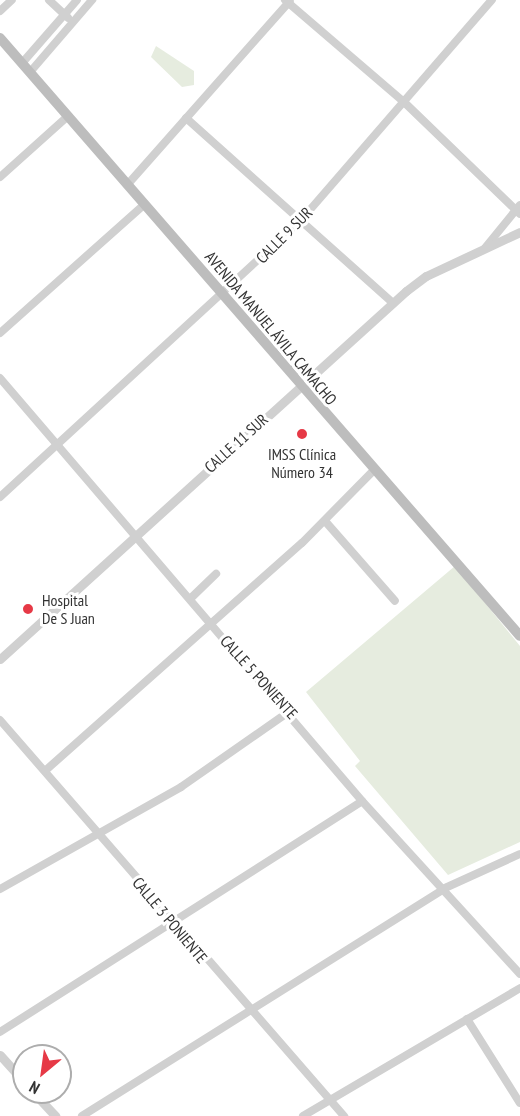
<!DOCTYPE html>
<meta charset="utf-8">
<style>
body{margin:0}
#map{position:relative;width:520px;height:1116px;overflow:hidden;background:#fff;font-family:"PT Sans Narrow",sans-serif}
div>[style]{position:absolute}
.green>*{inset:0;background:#e6ecdf}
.minor>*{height:8px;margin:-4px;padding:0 4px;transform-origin:4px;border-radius:4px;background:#d0d0d0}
.tertiary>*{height:9px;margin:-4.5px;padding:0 4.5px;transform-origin:4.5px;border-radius:4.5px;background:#d0d0d0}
.secondary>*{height:10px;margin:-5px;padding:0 5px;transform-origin:5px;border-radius:5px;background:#bdbdbd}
.dots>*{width:16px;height:16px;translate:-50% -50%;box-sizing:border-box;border:3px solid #fff;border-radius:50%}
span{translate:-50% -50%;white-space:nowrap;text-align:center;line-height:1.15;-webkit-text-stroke:6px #fff;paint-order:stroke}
.street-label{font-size:16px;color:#333}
.poi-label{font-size:16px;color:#333}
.left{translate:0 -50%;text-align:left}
.north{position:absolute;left:12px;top:1044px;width:60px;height:60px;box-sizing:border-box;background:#fff;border:2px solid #adadad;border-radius:50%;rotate:209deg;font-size:16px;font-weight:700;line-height:24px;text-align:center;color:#333}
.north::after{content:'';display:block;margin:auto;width:21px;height:27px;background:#e63946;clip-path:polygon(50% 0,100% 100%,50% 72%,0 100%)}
</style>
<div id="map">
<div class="green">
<div style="clip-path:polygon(156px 46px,194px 71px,194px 85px,182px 87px,151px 57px)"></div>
<div style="clip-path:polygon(455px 566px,520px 646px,520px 842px,448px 875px,355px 766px,360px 761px,306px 692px)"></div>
</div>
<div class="minor">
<div style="left:49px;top:0;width:26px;rotate:43deg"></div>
<div style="left:285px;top:0;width:157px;rotate:40.6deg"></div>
<div style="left:404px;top:102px;width:161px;rotate:44deg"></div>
<div style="left:0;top:11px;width:16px;rotate:-43deg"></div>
<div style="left:23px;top:62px;width:82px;rotate:-48.9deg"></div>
<div style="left:31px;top:71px;width:94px;rotate:-49.3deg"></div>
<div style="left:186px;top:118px;width:278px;rotate:41.8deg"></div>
<div style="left:0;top:177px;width:91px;rotate:-41.9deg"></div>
<div style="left:128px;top:184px;width:244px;rotate:-48.5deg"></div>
<div style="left:485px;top:248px;width:55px;rotate:-50.9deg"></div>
<div style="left:0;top:333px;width:194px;rotate:-41.7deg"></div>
<div style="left:0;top:378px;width:557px;rotate:49.44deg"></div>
<div style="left:362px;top:801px;width:234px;rotate:47.6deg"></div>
<div style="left:0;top:497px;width:410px;rotate:-42.6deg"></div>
<div style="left:302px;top:219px;width:290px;rotate:-49.1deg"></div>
<div style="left:325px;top:521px;width:106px;rotate:48.8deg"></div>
<div style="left:191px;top:598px;width:35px;rotate:-44deg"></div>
<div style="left:0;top:720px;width:525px;rotate:49.02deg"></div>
<div style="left:46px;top:770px;width:342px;rotate:-41.6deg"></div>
<div style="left:302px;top:543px;width:101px;rotate:-45.4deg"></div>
<div style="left:0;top:889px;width:208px;rotate:-29.4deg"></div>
<div style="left:181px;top:787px;width:133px;rotate:-34.9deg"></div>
<div style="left:467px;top:1019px;width:99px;rotate:57.8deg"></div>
<div style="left:0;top:1032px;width:429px;rotate:-32.5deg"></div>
<div style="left:82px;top:1116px;width:429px;rotate:-32.1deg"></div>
<div style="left:445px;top:888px;width:82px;rotate:-24.4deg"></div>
<div style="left:303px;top:1116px;width:252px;rotate:-30.5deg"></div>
</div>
<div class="tertiary">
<div style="left:0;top:659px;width:548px;rotate:-42.19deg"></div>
<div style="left:406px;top:291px;width:25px;rotate:-37deg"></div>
<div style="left:426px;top:276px;width:104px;rotate:-25.1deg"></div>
<div style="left:0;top:1055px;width:36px;rotate:48deg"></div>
<div style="left:33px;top:1092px;width:33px;rotate:47deg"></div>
</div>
<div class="secondary">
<div style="left:0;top:38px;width:792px;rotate:48.99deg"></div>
</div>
<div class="dots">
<div style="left:302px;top:434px;background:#e63946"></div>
<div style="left:28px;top:609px;background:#e63946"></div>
</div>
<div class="street-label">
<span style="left:284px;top:235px;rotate:-45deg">CALLE 9 SUR</span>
<span style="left:271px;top:328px;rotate:50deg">AVENIDA MANUEL ÁVILA CAMACHO</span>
<span style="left:236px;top:443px;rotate:-42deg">CALLE 11 SUR</span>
<span style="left:259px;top:677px;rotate:48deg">CALLE 5 PONIENTE</span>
<span style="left:170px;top:920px;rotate:50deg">CALLE 3 PONIENTE</span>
</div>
<div class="poi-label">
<span style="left:302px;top:463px">IMSS Clínica<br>Número 34</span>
<span class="left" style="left:42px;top:609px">Hospital<br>De S Juan</span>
</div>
<div class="north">N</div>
</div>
